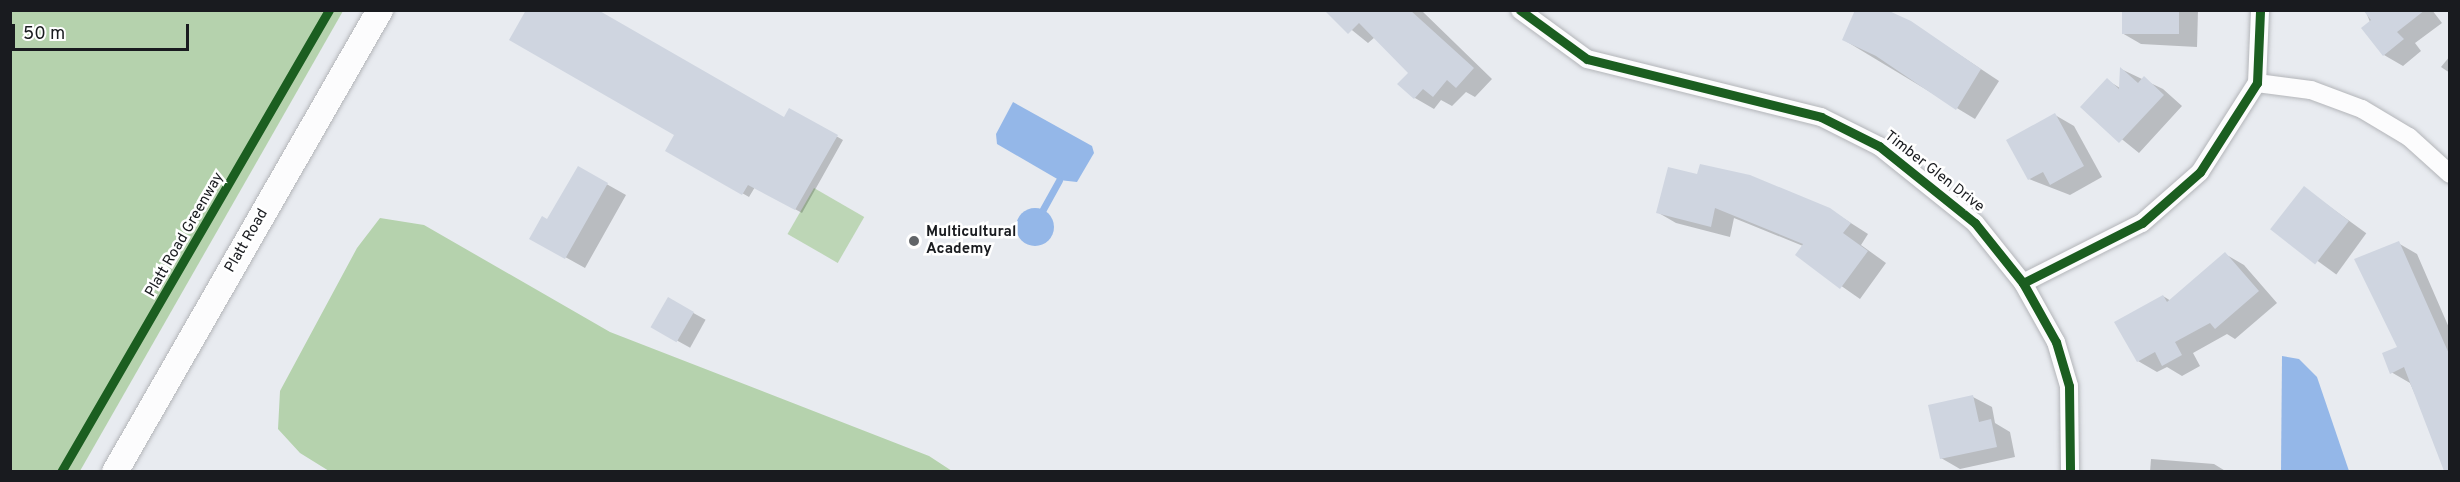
<!DOCTYPE html>
<style>
body{margin:0}
#map{position:relative;width:2460px;height:482px;overflow:hidden;background:#e8ebf0;font-family:Overpass,sans-serif}
div>[style]{position:absolute}
.green>*{inset:0;background:#bdd6b6;transform-origin:0 0}
.forest>*{inset:0;background:#b5d2ad}
.water>*{inset:0;background:#94b7e8}
.round{border-radius:50%}
.shadow>*{inset:0;background:#0003;transform-origin:0 0}
.stream>*{height:7px;margin:-3.5px;padding:0 3.5px;transform-origin:3.5px;border-radius:3.5px;background:#94b7e8}
.building>*{inset:0;background:#cfd5e0;transform-origin:0 0}
.roads{filter:drop-shadow(0 0 2px #b3b5b9) drop-shadow(0 0 2px #b3b5b9)}
.street>*{height:18px;margin:-9px;padding:0 9px;transform-origin:9px;border-radius:9px;background:#fcfcfd}
.secondary>*{height:26px;margin:-13px;padding:0 13px;transform-origin:13px;border-radius:13px;background:#fcfcfd}
.cycleway>*{height:9px;margin:-4.5px;padding:0 4.5px;transform-origin:4.5px;border-radius:4.5px;background:#1b5e20}
.dots>*{width:16px;height:16px;translate:-50% -50%;box-sizing:border-box;border:3px solid #fff;border-radius:50%}
span{translate:-50% -50%;white-space:nowrap;text-align:center;line-height:1.15;-webkit-text-stroke:5px #fff;paint-order:stroke}
.street-label{font-size:15px;color:#191b1f}
.poi-label{font-size:15px;color:#191b1f;font-weight:700}
.left{translate:0 -50%;text-align:left}
.frame{position:absolute;inset:0;border:12px solid #191b1f;pointer-events:none}
.scale{position:absolute;left:12px;top:24px;width:177px;height:27px;box-sizing:border-box;border:3px solid #191b1f;border-top:0;padding-left:8px;font-size:18px;line-height:21px;white-space:nowrap;color:#191b1f;-webkit-text-stroke:4px #fff;paint-order:stroke}
</style>
<div id="map">
<div class="green">
<div style="left:814px;top:188px;width:58px;height:53px;rotate:30deg"></div>
</div>
<div class="forest">
<div style="clip-path:polygon(10px 11px,343px 11px,80px 471px,11px 471px)"></div>
<div style="clip-path:polygon(380px 218px,424px 225px,610px 332px,929px 456px,952px 471px,329px 471px,300px 453px,278px 429px,280px 391px,357px 248px)"></div>
</div>
<div class="water">
<div style="clip-path:polygon(1013px 102px,1092px 146px,1094px 153px,1077px 182px,1059px 180px,997px 144px,996px 134px)"></div>
<div class="round" style="left:1016px;top:208px;width:38px;height:38px"></div>
<div style="clip-path:polygon(2282px 356px,2299px 359px,2317px 377px,2349px 471px,2281px 471px)"></div>
</div>
<div class="shadow">
<div style="clip-path:polygon(1327px 10px,1421px 10px,1492px 79px,1475px 97px,1466px 92px,1452px 106px,1441px 100px,1434px 109px,1415px 98px,1410px 73px,1375px 37px,1368px 43px)"></div>
<div style="clip-path:polygon(2123px 10px,2198px 10px,2197px 47px,2141px 44px,2122px 33px)"></div>
<div style="clip-path:polygon(2365px 10px,2432px 10px,2442px 23px,2415px 43px,2421px 51px,2403px 66px,2384px 55px)"></div>
<div style="clip-path:polygon(1910px 22px,1999px 81px,1975px 119px,1844px 40px)"></div>
<div style="clip-path:polygon(2450px 56px,2450px 73px,2441px 67px)"></div>
<div style="clip-path:polygon(2121px 69px,2163px 89px,2182px 106px,2139px 153px,2082px 107px,2107px 80px,2120px 88px)"></div>
<div style="clip-path:polygon(790px 110px,843px 140px,802px 213px,755px 187px,749px 197px,667px 150px,785px 119px)"></div>
<div style="clip-path:polygon(2055px 115px,2074px 126px,2102px 177px,2070px 195px,2029px 179px)"></div>
<div style="clip-path:polygon(578px 168px,626px 195px,585px 268px,531px 238px,548px 221px)"></div>
<div style="clip-path:polygon(1669px 168px,1829px 209px,1868px 234px,1861px 245px,1886px 263px,1860px 299px,1797px 255px,1803px 246px,1734px 218px,1730px 237px,1676px 223px,1657px 212px)"></div>
<div style="left:2304px;top:188px;width:77px;height:51px;rotate:36deg"></div>
<div style="clip-path:polygon(2398px 243px,2417px 254px,2450px 330px,2450px 472px,2410px 383px,2391px 372px,2399px 348px)"></div>
<div style="clip-path:polygon(2225px 254px,2244px 265px,2277px 303px,2235px 339px,2227px 334px,2193px 353px,2200px 366px,2182px 376px,2167px 367px,2157px 372px,2138px 361px,2163px 296px,2171px 301px)"></div>
<div style="left:668px;top:299px;width:43px;height:32px;rotate:29deg"></div>
<div style="clip-path:polygon(1973px 397px,1992px 407px,1995px 423px,2010px 432px,2015px 457px,1960px 469px,1941px 458px)"></div>
<div style="clip-path:polygon(2151px 459px,2214px 464px,2227px 472px,2150px 472px)"></div>
</div>
<div class="stream">
<div style="left:1042px;top:211px;width:35px;rotate:-61deg"></div>
</div>
<div class="building">
<div style="clip-path:polygon(526px 10px,598px 10px,784px 117px,789px 108px,838px 135px,795px 210px,748px 185px,742px 195px,665px 151px,674px 135px,509px 40px)"></div>
<div style="clip-path:polygon(1324px 10px,1410px 10px,1474px 68px,1456px 88px,1447px 80px,1433px 97px,1423px 89px,1414px 99px,1397px 84px,1408px 73px,1359px 23px,1348px 34px)"></div>
<div style="clip-path:polygon(1855px 10px,1887px 10px,1911px 21px,1981px 69px,1956px 110px,1876px 56px,1842px 40px)"></div>
<div style="left:2122px;top:10px;width:57px;height:24px"></div>
<div style="clip-path:polygon(2363px 10px,2425px 10px,2397px 32px,2404px 39px,2383px 56px,2361px 28px,2371px 20px)"></div>
<div style="clip-path:polygon(2120px 67px,2138px 83px,2144px 76px,2164px 95px,2119px 143px,2080px 107px,2107px 78px,2119px 89px)"></div>
<div style="clip-path:polygon(2055px 113px,2084px 166px,2050px 185px,2043px 172px,2028px 180px,2006px 140px)"></div>
<div style="clip-path:polygon(1700px 164px,1750px 175px,1830px 208px,1851px 223px,1843px 233px,1868px 251px,1840px 289px,1795px 255px,1803px 244px,1715px 208px,1711px 227px,1656px 213px,1668px 167px,1697px 174px)"></div>
<div style="clip-path:polygon(578px 166px,608px 183px,565px 259px,529px 239px,542px 216px,547px 219px)"></div>
<div style="left:2304px;top:186px;width:57px;height:55px;rotate:38deg"></div>
<div style="clip-path:polygon(2399px 241px,2450px 356px,2450px 471px,2444px 471px,2404px 367px,2390px 374px,2382px 353px,2397px 347px,2354px 259px)"></div>
<div style="clip-path:polygon(2225px 252px,2259px 291px,2215px 329px,2210px 323px,2175px 342px,2182px 355px,2162px 366px,2155px 352px,2137px 362px,2114px 322px,2163px 295px,2167px 302px)"></div>
<div style="left:668px;top:297px;width:30px;height:35px;rotate:30deg"></div>
<div style="clip-path:polygon(1973px 395px,1979px 422px,1991px 419px,1997px 447px,1940px 459px,1928px 405px)"></div>
</div>
<div class="roads">
<div class="street">
<div style="left:1520px;top:10px;width:83px;rotate:36.2deg"></div>
<div style="left:1587px;top:59px;width:241px;rotate:13.9deg"></div>
<div style="left:1821px;top:117px;width:65px;rotate:26.6deg"></div>
<div style="left:1879px;top:146px;width:123px;rotate:38.7deg"></div>
<div style="left:1975px;top:223px;width:77px;rotate:51.3deg"></div>
<div style="left:2023px;top:283px;width:68px;rotate:60.8deg"></div>
<div style="left:2056px;top:342px;width:46px;rotate:73.5deg"></div>
<div style="left:2069px;top:386px;width:86px;rotate:89.3deg"></div>
<div style="left:2257px;top:83px;width:54px;rotate:7.4deg"></div>
<div style="left:2311px;top:90px;width:54px;rotate:20.4deg"></div>
<div style="left:2362px;top:109px;width:55px;rotate:30.8deg"></div>
<div style="left:2409px;top:137px;width:55px;rotate:42.1deg"></div>
<div style="left:2023px;top:283px;width:133px;rotate:-26.8deg"></div>
<div style="left:2142px;top:223px;width:77px;rotate:-41.3deg"></div>
<div style="left:2200px;top:172px;width:106px;rotate:-57.4deg"></div>
<div style="left:2257px;top:83px;width:73px;rotate:-87.6deg"></div>
</div>
<div class="secondary">
<div style="left:115px;top:472px;width:533px;rotate:-60.16deg"></div>
</div>
</div>
<div class="cycleway">
<div style="left:1520px;top:10px;width:83px;rotate:36.2deg"></div>
<div style="left:1587px;top:59px;width:241px;rotate:13.9deg"></div>
<div style="left:1821px;top:117px;width:65px;rotate:26.6deg"></div>
<div style="left:1879px;top:146px;width:123px;rotate:38.7deg"></div>
<div style="left:1975px;top:223px;width:77px;rotate:51.3deg"></div>
<div style="left:2023px;top:283px;width:68px;rotate:60.8deg"></div>
<div style="left:2056px;top:342px;width:46px;rotate:73.5deg"></div>
<div style="left:2069px;top:386px;width:86px;rotate:89.3deg"></div>
<div style="left:2023px;top:283px;width:133px;rotate:-26.8deg"></div>
<div style="left:2142px;top:223px;width:77px;rotate:-41.3deg"></div>
<div style="left:2200px;top:172px;width:106px;rotate:-57.4deg"></div>
<div style="left:2257px;top:83px;width:73px;rotate:-87.6deg"></div>
<div style="left:61px;top:472px;width:534px;rotate:-59.88deg"></div>
</div>
<div class="dots">
<div style="left:914px;top:241px;background:#616468"></div>
</div>
<div class="street-label">
<span style="left:1934px;top:172px;rotate:38deg">Timber Glen Drive</span>
<span style="left:185px;top:235px;rotate:-60deg">Platt Road Greenway</span>
<span style="left:247px;top:241px;rotate:-60deg">Platt Road</span>
</div>
<div class="poi-label">
<span class="left" style="left:926px;top:241px">Multicultural<br>Academy</span>
</div>
<div class="frame"></div>
<div class="scale">50 m</div>
</div>
